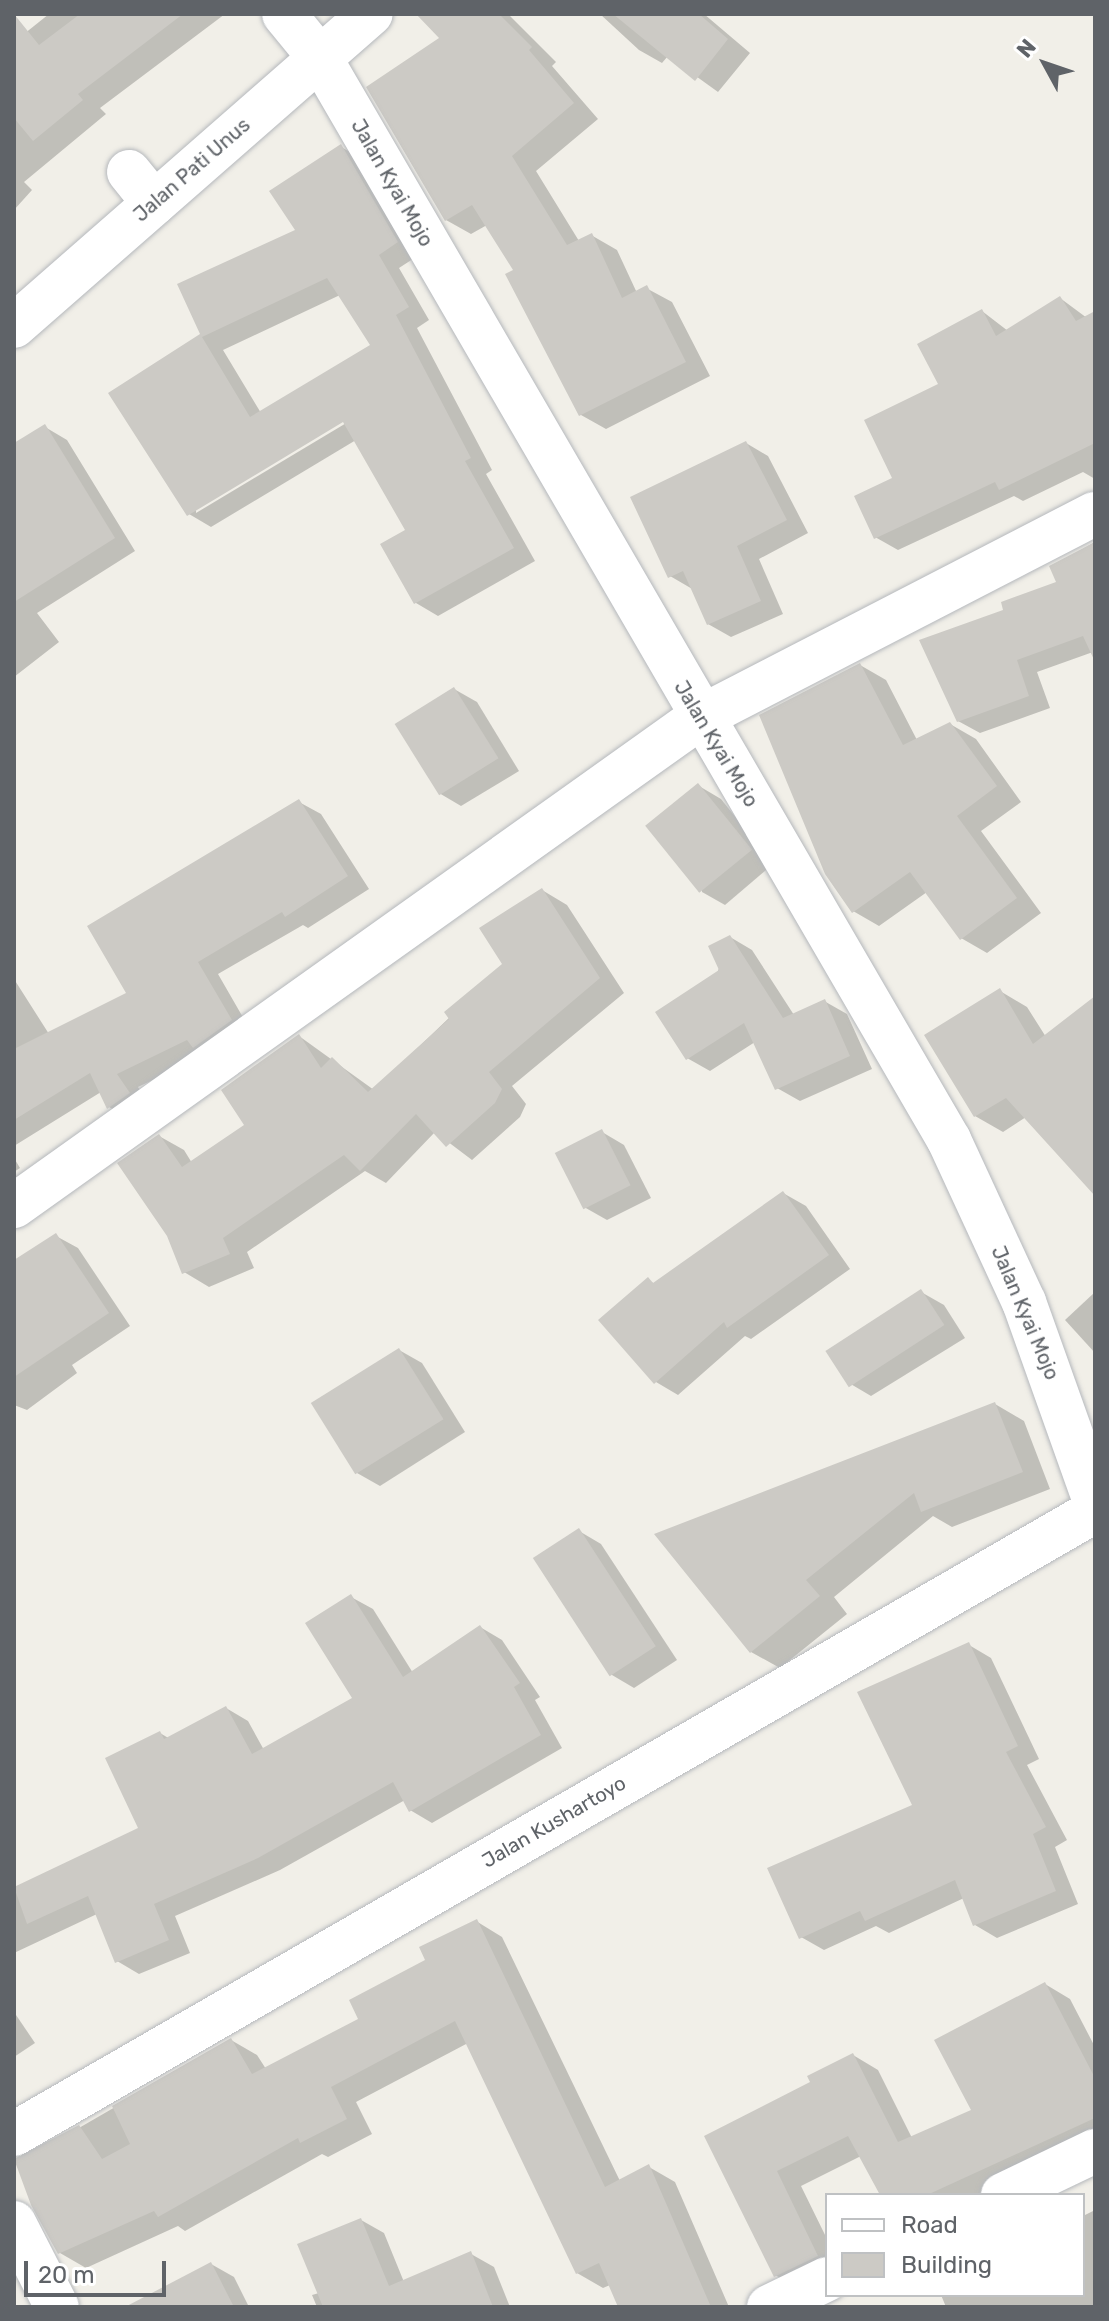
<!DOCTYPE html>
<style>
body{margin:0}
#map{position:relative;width:1109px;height:2321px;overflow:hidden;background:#f1efe8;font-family:Rubik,sans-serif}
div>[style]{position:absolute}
.shadow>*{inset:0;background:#0003}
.building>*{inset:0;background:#cccac5;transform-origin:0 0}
.roads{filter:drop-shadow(0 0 2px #b5b8bc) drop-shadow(0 0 2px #b5b8bc)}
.minor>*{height:44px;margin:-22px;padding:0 22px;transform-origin:22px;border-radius:22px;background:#fff}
span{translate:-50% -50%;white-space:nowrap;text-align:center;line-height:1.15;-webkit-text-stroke:6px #fff;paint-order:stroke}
.street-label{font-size:20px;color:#5f6368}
.frame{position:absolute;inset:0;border:16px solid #5f6368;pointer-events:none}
.legend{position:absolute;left:825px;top:2193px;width:260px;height:104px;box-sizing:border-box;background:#fff;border:2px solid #bfc1c3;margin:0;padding:10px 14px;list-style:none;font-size:24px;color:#5f6368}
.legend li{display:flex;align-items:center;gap:16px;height:40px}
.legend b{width:40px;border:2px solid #bfc1c3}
.north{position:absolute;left:1005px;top:24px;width:80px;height:80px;-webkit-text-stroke:6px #fff;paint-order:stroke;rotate:310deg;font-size:22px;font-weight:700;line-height:32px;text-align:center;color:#5f6368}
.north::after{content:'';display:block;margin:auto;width:28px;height:36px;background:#5f6368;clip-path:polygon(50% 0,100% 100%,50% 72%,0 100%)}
.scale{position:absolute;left:24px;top:2261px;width:142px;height:36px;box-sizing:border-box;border:4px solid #5f6368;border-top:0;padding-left:10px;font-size:24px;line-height:28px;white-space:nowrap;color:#5f6368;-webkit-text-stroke:6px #fff;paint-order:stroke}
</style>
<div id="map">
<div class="shadow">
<div style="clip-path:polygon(49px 14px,225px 14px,100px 108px,106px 114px,24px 182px,32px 190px,14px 210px,14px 42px)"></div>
<div style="clip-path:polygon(440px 14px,508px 14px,556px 62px,552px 66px,598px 119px,536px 171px,579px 241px,591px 235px,617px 250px,637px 293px,646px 288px,672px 302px,710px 376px,606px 429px,581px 415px,515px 271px,487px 225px,471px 234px,446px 220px)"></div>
<div style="clip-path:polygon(600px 14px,704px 14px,750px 53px,718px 92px,668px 56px,662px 63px,639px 50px)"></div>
<div style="clip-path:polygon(evenodd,341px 147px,363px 159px,419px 255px,399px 268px,429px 320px,417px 328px,492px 470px,486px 474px,535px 561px,438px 616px,416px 603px,407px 531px,356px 440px,211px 527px,189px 514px,111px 393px,203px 335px,298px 231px,341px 147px,340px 295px,373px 346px,261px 413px,223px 350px,340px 295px,341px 147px,351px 415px,353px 419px,196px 513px,196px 508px,351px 415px)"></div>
<div style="clip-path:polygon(1060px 298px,1087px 318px,1095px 313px,1095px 479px,1083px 472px,1023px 501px,1014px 496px,898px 550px,875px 537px,895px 479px,982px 311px,1008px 331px)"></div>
<div style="clip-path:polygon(45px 427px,67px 440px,135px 551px,37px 613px,59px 642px,14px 677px,14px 446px)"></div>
<div style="clip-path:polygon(746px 443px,768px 456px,808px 533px,759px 559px,783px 614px,731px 637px,708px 624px,694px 590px,670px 576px)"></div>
<div style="clip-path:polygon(1095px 542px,1095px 657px,1093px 652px,1037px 672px,1050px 708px,980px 733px,958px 721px,1006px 611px,1059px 583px,1051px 567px)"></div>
<div style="clip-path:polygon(860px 665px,886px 680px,917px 740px,950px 724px,976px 739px,1021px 802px,981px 831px,1041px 913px,987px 953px,961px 938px,927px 892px,879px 926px,853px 911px)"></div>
<div style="clip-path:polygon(454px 689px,477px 702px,519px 771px,461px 806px,439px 793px)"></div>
<div style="clip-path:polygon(699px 786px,721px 799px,773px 864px,725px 905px,702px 892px)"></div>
<div style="clip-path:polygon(299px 802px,321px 814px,369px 889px,308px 928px,303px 925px,218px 974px,252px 1033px,138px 1087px,151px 1106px,131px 1120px,109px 1107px,101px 1092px,14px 1146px,14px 979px,49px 1034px,129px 994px)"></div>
<div style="clip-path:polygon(542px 890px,567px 905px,624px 993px,512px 1086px,526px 1104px,520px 1117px,472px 1160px,435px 1132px,386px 1183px,365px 1171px,247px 1252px,254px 1268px,209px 1287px,184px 1272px,159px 1136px,184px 1150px,192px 1163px,247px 1126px,299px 1036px,374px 1090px,504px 965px)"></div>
<div style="clip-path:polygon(730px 937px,752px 950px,794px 1015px,824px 1001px,847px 1014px,872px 1069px,800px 1101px,777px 1088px,755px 1042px,710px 1071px,687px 1058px)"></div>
<div style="clip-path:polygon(1000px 991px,1027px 1007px,1046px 1037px,1095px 998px,1095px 1190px,1026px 1117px,1003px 1132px,975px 1116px)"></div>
<div style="clip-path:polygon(602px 1132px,624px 1145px,651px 1198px,607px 1220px,584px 1207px)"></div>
<div style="clip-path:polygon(14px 1158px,20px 1168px,14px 1172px)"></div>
<div style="clip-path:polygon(783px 1193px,806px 1206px,850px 1269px,751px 1339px,745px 1336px,678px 1395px,656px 1382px,648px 1280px,655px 1284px)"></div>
<div style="clip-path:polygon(56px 1236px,78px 1248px,130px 1326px,72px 1365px,77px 1373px,27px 1410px,14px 1405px,14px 1263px)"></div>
<div style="clip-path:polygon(921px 1292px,944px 1305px,965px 1338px,871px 1396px,849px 1383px)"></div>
<div style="clip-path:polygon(1095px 1292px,1095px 1353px,1065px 1320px)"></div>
<div style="clip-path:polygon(399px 1350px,422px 1363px,465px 1432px,380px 1486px,357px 1473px)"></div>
<div style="clip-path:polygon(995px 1404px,1024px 1421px,1050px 1489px,952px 1527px,933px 1516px,834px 1597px,847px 1614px,780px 1668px,751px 1652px,657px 1535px)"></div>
<div style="clip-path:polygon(579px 1531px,601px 1544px,677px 1660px,634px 1688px,612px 1675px)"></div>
<div style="clip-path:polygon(351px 1597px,373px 1609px,413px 1673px,480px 1627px,502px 1640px,540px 1697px,535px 1700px,562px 1748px,432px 1823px,410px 1810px,405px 1800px,280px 1870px,175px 1916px,190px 1953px,139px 1974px,117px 1961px,97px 1914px,14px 1953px,14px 1894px,141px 1829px,160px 1733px,170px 1739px,226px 1708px,248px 1721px,264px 1750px,355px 1699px)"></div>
<div style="clip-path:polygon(969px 1645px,991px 1658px,1039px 1759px,1027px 1765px,1067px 1840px,1055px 1847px,1078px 1904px,997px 1938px,975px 1925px,964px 1898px,889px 1933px,876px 1926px,824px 1950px,801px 1937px,915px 1806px)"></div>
<div style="clip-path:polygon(476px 1921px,502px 1937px,620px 2181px,649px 2167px,675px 2182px,729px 2307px,620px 2307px,610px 2285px,603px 2288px,577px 2273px,468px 2043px,356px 2102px,372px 2134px,328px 2157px,322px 2154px,185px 2231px,178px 2226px,86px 2268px,60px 2253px,14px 2159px,27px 2158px,231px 2040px,257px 2055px,266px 2069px,361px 2020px)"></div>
<div style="clip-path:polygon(1045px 1984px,1070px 1999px,1095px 2047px,1095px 2146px,1012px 2195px,883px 2195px,861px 2156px,801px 2186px,827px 2239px,827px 2278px,801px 2290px,775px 2275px,706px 2137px,813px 2083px,853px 2055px,878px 2070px,912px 2138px,974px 2111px)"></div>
<div style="clip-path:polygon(14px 2012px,35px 2043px,14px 2057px)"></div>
<div style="clip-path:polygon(1095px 2210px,1095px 2307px,946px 2307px,941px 2295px,1083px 2295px,1083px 2216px)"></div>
<div style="clip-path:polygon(361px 2220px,384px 2233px,404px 2282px,471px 2254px,494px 2267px,510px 2307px,317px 2307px,312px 2295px,319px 2293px)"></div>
<div style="clip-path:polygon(211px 2264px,234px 2277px,249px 2307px,129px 2307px)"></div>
</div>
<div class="building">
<div style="clip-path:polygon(14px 14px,39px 45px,80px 14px,183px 14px,78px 94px,83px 100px,33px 141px,14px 118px)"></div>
<div style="clip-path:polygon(416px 14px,499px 14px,532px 47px,529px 50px,574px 103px,512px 156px,567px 245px,592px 233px,622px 298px,647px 285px,686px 362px,579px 416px,505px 274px,513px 270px,472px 205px,445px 221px,366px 87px,439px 38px)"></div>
<div style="clip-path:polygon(613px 14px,699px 14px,728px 39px,695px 81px)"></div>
<div style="clip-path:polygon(evenodd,341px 144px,398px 242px,379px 255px,409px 307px,396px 315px,471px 458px,465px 461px,514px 548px,414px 604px,380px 544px,405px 530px,343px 422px,187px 516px,108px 393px,200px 334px,177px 284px,295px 230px,269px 191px,341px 144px,327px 278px,370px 345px,250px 417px,202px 337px,327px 278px)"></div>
<div style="clip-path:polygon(1060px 296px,1076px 321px,1095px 311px,1095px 443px,999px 490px,995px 482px,874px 539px,854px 496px,892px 478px,864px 420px,938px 384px,917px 344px,982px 309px,996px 336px)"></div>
<div style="clip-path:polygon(45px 424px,115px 538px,14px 602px,14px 443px)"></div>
<div style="clip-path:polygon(746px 441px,787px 520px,737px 546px,761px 601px,707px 625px,683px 571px,668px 578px,630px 497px)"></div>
<div style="clip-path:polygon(1095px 542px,1095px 662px,1083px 636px,1017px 660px,1029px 696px,957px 722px,919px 640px,1003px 610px,1001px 602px,1056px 582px,1049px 566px)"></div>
<div style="clip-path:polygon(860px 663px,903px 745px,950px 722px,997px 786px,957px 816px,1017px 898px,960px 940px,910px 872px,852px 913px,825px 874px,759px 715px)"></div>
<div style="left:454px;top:687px;width:84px;height:70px;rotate:58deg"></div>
<div style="left:698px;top:783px;width:86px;height:68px;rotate:51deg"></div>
<div style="clip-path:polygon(299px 799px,348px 876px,285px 917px,282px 912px,198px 962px,232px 1020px,193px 1048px,187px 1040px,117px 1074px,130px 1093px,107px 1109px,90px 1073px,14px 1120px,14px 1049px,126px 993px,87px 926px)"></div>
<div style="clip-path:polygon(542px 888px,600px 978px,489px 1072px,502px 1089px,495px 1103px,446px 1147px,416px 1114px,360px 1171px,344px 1155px,223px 1238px,230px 1254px,182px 1274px,167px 1236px,117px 1163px,159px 1134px,182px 1167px,244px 1125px,221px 1090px,299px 1034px,321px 1068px,332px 1057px,368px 1092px,449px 1019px,444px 1012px,502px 964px,479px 928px)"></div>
<div style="clip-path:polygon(730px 935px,783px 1018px,825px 999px,850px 1056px,775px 1090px,744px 1023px,686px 1060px,655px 1012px,719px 970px,708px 946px)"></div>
<div style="clip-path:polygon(1000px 988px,1033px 1044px,1095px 996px,1095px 1196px,1006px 1098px,974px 1117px,924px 1035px)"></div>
<div style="left:602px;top:1129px;width:63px;height:53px;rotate:63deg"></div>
<div style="clip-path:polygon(783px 1191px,829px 1255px,727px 1328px,724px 1322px,654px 1384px,598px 1320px,648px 1277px,653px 1283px)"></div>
<div style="clip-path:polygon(56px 1233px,109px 1313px,14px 1377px,14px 1260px)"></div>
<div style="left:921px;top:1289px;width:43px;height:114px;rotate:57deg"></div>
<div style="left:399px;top:1348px;width:84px;height:104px;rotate:58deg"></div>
<div style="clip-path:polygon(995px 1402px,1023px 1472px,921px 1512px,914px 1493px,806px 1580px,820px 1596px,750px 1653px,654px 1534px)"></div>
<div style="left:579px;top:1528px;width:141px;height:55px;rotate:57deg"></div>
<div style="clip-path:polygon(351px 1594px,403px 1677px,480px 1625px,520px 1683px,514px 1687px,541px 1735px,409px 1812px,393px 1782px,258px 1858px,154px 1904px,169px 1940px,115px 1963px,88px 1896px,27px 1924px,14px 1887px,138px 1828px,105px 1758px,160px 1731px,164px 1739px,226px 1706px,252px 1754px,352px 1698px,305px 1623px)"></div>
<div style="clip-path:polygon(969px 1642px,1018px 1746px,1006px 1752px,1046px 1827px,1033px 1834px,1056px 1891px,973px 1926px,955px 1880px,865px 1921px,860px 1911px,799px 1939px,767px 1868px,912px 1805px,857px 1692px)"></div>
<div style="clip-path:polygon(477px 1919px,605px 2187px,649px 2164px,711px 2307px,618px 2307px,599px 2263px,576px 2274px,455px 2021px,331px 2087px,347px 2119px,300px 2143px,298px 2138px,158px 2217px,154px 2211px,58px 2254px,31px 2205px,14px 2159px,79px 2125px,102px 2159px,130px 2144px,112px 2106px,231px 2038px,252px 2074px,358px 2019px,349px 2000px,425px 1960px,419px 1947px)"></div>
<div style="clip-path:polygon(1045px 1982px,1095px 2078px,1095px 2118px,927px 2195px,880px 2195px,848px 2136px,777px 2171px,818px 2256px,774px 2277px,704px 2136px,810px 2082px,807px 2076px,853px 2053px,898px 2142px,971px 2110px,934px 2040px)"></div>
<div style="clip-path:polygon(361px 2218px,389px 2286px,471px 2251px,493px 2307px,323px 2307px,297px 2244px)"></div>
<div style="clip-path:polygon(211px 2262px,234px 2307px,125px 2307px)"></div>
</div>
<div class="roads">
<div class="minor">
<div style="left:284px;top:14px;width:57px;rotate:50.7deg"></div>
<div style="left:320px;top:58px;width:1252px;rotate:59.83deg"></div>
<div style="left:949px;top:1140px;width:179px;rotate:65.2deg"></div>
<div style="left:1024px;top:1302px;width:211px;rotate:70.4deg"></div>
<div style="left:129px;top:172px;width:40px;rotate:51deg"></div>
<div style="left:14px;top:326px;width:474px;rotate:-41.2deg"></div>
<div style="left:14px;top:1206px;width:841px;rotate:-35.47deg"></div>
<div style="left:699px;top:718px;width:445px;rotate:-27.3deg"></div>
<div style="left:14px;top:2134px;width:1248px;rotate:-29.96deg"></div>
<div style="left:1003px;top:2195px;width:102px;rotate:-25.6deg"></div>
<div style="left:14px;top:2223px;width:94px;rotate:62.9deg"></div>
<div style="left:769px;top:2307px;width:64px;rotate:-25.8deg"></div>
</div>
</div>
<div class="street-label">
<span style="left:192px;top:170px;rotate:-41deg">Jalan Pati Unus</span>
<span style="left:392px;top:183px;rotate:60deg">Jalan Kyai Mojo</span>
<span style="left:716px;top:744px;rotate:59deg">Jalan Kyai Mojo</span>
<span style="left:1025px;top:1313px;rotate:67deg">Jalan Kyai Mojo</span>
<span style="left:554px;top:1822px;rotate:-30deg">Jalan Kushartoyo</span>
</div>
<div class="frame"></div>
<ul class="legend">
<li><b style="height:10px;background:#fff"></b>Road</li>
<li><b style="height:22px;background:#cccac5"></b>Building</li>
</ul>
<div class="north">N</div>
<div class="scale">20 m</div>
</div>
